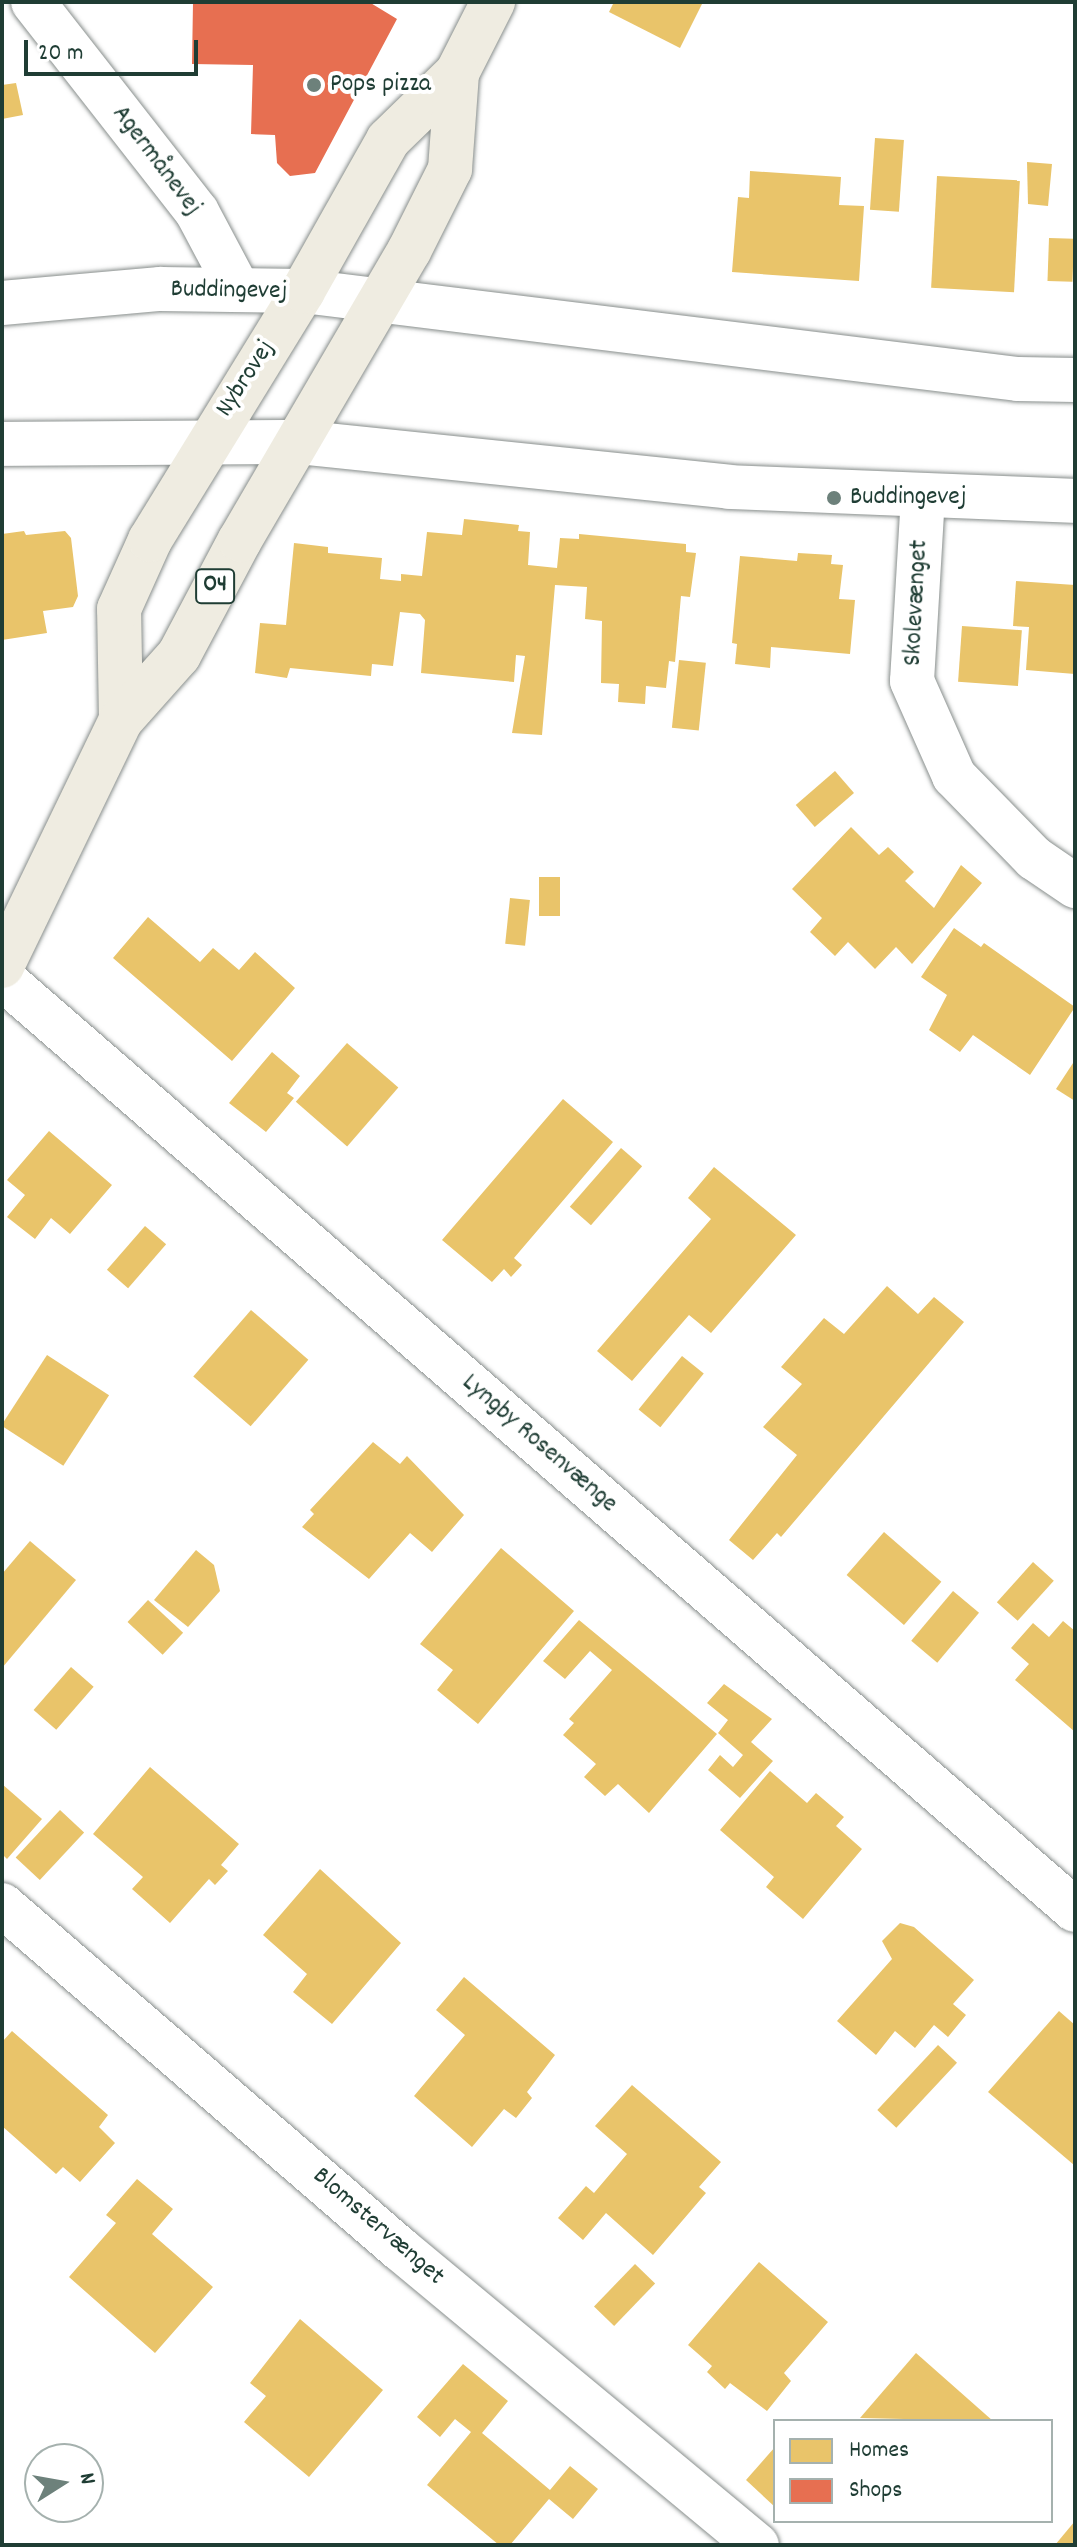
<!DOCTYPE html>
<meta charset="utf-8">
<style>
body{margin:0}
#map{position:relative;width:1077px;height:2547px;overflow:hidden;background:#fff;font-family:Dekko,sans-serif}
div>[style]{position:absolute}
.homes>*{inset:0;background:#e9c46a;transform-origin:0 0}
.shops>*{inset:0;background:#e76f51}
.roads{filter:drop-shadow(0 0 2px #898f8d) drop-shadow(0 0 2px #898f8d)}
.minor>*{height:44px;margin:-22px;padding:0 22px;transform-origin:22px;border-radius:22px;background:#fff}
.tertiary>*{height:44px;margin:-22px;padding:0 22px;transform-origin:22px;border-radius:22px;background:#fff}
.primary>*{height:44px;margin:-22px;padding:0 22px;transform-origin:22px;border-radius:22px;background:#efece1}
.dots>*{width:22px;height:22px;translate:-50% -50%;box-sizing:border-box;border:4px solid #fff;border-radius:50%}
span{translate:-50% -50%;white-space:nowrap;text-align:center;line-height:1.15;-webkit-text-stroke:8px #fff;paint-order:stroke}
.shield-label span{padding:2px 6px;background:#fff;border:2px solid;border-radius:6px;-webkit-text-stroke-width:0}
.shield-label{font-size:24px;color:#1f3d34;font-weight:700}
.poi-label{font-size:26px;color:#1f3d34}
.left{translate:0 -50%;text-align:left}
.street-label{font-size:26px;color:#1f3d34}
.frame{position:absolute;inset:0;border:4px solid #1f3d34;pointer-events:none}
.legend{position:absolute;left:773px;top:2419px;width:280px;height:104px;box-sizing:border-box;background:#fff;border:2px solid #a5b1ae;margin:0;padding:10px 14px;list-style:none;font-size:24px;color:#1f3d34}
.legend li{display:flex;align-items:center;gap:16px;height:40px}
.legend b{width:40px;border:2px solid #a5b1ae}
.north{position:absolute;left:24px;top:2443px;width:80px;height:80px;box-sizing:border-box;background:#fff;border:2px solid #a5b1ae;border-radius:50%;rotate:79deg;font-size:22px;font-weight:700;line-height:32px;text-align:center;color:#1f3d34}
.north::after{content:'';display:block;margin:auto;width:28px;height:36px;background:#6d817b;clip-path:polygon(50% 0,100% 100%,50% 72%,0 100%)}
.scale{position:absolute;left:24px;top:40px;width:174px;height:36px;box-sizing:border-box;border:4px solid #1f3d34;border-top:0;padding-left:10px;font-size:24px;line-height:28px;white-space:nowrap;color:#1f3d34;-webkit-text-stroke:6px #fff;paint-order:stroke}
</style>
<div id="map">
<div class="homes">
<div style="clip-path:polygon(614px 2px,703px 2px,680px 48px,609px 12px)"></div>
<div style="clip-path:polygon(16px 83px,23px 115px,2px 119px,2px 85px)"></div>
<div style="left:875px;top:138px;width:29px;height:72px;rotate:4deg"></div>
<div style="clip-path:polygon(1027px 162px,1052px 164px,1048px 206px,1028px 204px)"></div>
<div style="clip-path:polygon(750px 171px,841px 177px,839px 205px,864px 206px,859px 281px,732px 272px,738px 197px,749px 198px)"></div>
<div style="left:937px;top:176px;width:83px;height:112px;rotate:3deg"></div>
<div style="left:1049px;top:238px;width:25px;height:43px;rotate:2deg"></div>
<div style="clip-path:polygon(464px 519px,519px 525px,518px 531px,530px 532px,528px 565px,557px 568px,560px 538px,579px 539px,579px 534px,686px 544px,686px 552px,696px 553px,690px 597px,681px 596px,675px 662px,669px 661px,666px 688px,646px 686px,645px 704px,618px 702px,619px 684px,601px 683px,602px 621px,585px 619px,587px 587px,555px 585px,542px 735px,512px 733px,525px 656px,516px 655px,514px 682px,421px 673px,425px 620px,420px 614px,400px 612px,393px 666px,372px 664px,371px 676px,290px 668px,287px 678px,255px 673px,260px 623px,286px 625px,294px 543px,328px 547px,328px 553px,382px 558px,380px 579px,401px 581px,401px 574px,422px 576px,427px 532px,462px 535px)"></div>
<div style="clip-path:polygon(24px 531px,26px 535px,65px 531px,71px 538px,78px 596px,73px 607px,43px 611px,47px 633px,2px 640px,2px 534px)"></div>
<div style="clip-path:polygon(798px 553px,832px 555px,831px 564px,843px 565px,839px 599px,855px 600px,850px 654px,771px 647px,770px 668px,735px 664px,737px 644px,732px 643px,740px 556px,797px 561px)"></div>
<div style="clip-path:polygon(1016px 581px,1075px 585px,1075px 674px,1026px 670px,1029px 627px,1013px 626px)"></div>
<div style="left:962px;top:626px;width:60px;height:56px;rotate:4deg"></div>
<div style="left:679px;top:660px;width:27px;height:68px;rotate:6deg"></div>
<div style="left:835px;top:771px;width:29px;height:52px;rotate:49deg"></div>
<div style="clip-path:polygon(851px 827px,879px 855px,888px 847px,914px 872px,905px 881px,934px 908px,961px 865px,982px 883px,912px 964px,896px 947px,875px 969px,848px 942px,835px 956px,810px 932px,822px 918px,792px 889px)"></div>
<div style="left:539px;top:877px;width:21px;height:39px"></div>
<div style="left:510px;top:898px;width:20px;height:46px;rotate:6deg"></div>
<div style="clip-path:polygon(148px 917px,200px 962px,213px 948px,239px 970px,255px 952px,295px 988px,232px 1061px,113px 958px)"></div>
<div style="clip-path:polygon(954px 928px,981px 947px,984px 943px,1075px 1007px,1030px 1075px,973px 1035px,960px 1052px,929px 1030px,947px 995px,921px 977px)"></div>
<div style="left:347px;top:1043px;width:68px;height:78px;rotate:41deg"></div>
<div style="clip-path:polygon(272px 1052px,300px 1076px,287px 1093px,294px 1098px,266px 1132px,229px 1103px)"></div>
<div style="clip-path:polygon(1075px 1060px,1075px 1101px,1056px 1089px)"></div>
<div style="clip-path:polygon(563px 1099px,613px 1142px,514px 1258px,522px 1265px,511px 1277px,504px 1269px,492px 1282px,442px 1240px)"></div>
<div style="clip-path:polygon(49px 1131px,112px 1185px,70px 1234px,51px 1218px,35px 1239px,7px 1217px,25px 1195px,7px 1180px)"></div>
<div style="left:621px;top:1148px;width:28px;height:78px;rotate:41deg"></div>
<div style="clip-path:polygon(714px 1167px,796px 1235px,711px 1333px,689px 1315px,632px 1381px,597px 1351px,711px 1219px,688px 1198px)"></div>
<div style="left:145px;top:1226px;width:28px;height:58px;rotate:41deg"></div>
<div style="clip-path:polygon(887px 1286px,918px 1314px,934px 1297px,964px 1322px,781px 1537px,777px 1533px,753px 1560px,729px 1540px,797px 1455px,763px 1427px,802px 1384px,781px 1367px,824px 1318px,844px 1334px)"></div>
<div style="left:251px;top:1310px;width:76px;height:88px;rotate:41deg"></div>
<div style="left:47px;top:1355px;width:74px;height:84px;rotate:33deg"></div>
<div style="left:682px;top:1356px;width:28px;height:69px;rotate:39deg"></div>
<div style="clip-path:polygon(373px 1442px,400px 1464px,407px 1456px,464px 1515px,432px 1552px,410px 1533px,369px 1579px,302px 1527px,314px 1514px,310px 1510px)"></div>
<div style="left:884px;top:1532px;width:76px;height:57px;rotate:41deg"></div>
<div style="clip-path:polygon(30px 1541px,76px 1580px,2px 1668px,2px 1574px)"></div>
<div style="clip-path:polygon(501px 1548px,574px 1611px,478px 1724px,437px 1690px,453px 1670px,420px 1644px)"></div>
<div style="clip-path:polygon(196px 1550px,214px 1565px,220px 1591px,188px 1627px,154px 1600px)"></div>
<div style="left:1033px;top:1562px;width:28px;height:54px;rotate:42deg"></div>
<div style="left:953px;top:1591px;width:34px;height:65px;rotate:40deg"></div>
<div style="left:148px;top:1600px;width:48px;height:30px;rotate:43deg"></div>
<div style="clip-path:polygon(579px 1620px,717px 1734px,649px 1813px,618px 1784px,605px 1796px,584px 1777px,596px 1764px,563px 1735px,574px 1723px,569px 1719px,612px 1670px,590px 1651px,565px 1679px,543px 1661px)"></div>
<div style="clip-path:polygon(1063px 1621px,1075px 1631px,1075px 1732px,1015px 1680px,1029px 1664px,1011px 1648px,1033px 1623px,1049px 1637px)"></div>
<div style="left:71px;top:1667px;width:30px;height:57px;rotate:41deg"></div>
<div style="clip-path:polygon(724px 1684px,772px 1719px,751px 1742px,773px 1761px,740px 1798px,708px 1770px,720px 1755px,733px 1767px,743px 1755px,718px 1733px,728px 1720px,707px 1703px)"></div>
<div style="clip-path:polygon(150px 1767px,239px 1844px,221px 1865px,228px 1871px,215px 1885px,209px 1879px,170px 1923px,132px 1889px,143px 1877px,93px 1834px)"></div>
<div style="clip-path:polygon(770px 1771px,807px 1803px,816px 1793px,844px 1817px,836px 1826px,862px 1849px,803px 1919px,766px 1887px,774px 1877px,720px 1830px)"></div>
<div style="clip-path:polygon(2px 1784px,42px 1819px,7px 1859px,2px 1854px)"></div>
<div style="left:60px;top:1810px;width:33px;height:65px;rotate:43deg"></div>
<div style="clip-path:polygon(320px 1869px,401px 1943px,332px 2024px,293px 1992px,307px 1974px,263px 1935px)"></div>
<div style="clip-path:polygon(900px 1923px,914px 1927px,974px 1980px,953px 2004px,966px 2015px,948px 2037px,934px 2025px,915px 2048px,895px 2031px,876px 2055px,837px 2021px,892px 1959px,882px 1941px)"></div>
<div style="clip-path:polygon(464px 1977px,555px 2055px,527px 2092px,532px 2098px,516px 2118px,504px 2109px,472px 2147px,414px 2096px,465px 2035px,436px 2010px)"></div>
<div style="clip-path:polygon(1059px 2011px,1075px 2025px,1074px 2165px,988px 2092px)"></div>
<div style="clip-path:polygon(12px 2031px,108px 2115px,99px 2127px,115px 2143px,80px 2182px,63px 2167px,56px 2174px,2px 2126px,2px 2042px)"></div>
<div style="left:938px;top:2045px;width:26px;height:89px;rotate:43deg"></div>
<div style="clip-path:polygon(632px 2085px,721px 2162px,699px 2187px,706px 2193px,653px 2255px,606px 2213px,583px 2240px,558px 2218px,586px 2186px,594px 2193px,627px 2154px,595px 2126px)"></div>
<div style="clip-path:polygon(137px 2179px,173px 2209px,152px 2234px,213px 2287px,155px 2353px,69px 2277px,116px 2223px,106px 2215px)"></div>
<div style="clip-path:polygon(759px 2262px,828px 2322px,784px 2373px,791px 2381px,767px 2411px,730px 2383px,725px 2389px,707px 2372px,712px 2366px,688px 2345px)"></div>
<div style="left:635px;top:2264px;width:28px;height:59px;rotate:44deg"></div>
<div style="clip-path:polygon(300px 2319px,383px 2390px,309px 2477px,244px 2422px,266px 2396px,250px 2383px)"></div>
<div style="clip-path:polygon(916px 2353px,993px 2421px,860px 2418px)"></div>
<div style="clip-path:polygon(463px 2364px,508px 2401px,482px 2433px,550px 2490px,570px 2466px,598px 2489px,573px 2519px,549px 2499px,510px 2545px,499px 2545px,427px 2485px,471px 2432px,455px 2419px,440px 2437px,417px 2417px)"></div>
<div style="clip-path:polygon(775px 2447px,775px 2507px,746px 2480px)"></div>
<div style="clip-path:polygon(1075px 2521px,1075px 2545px,1055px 2545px)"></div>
</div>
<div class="shops">
<div style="clip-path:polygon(193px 2px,369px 2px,397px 19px,315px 173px,290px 176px,277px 163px,275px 135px,251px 134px,253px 65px,192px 64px)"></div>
</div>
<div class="roads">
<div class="minor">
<div style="left:33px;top:2px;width:266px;rotate:52deg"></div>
<div style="left:197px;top:212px;width:87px;rotate:62deg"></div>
<div style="left:923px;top:496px;width:185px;rotate:93.4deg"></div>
<div style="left:912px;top:681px;width:104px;rotate:66.1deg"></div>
<div style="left:954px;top:776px;width:115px;rotate:45.7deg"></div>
<div style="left:1034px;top:858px;width:50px;rotate:34.3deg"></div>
<div style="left:2px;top:978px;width:1421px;rotate:40.98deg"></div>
<div style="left:2px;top:1905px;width:526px;rotate:40.84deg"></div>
<div style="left:400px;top:2249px;width:464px;rotate:39.7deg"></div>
</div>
<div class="tertiary">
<div style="left:2px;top:303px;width:159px;rotate:-5.1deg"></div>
<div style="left:160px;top:289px;width:143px;rotate:0.8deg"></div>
<div style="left:303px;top:291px;width:720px;rotate:7.02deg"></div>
<div style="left:1018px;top:379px;width:57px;rotate:1deg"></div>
<div style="left:2px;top:444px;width:295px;rotate:-0.4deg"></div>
<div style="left:297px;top:442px;width:434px;rotate:5.9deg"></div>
<div style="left:729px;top:487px;width:346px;rotate:2.3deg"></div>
</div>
<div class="primary">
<div style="left:121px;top:720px;width:111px;rotate:-91deg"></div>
<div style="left:119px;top:609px;width:76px;rotate:-65.8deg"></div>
<div style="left:150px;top:540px;width:292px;rotate:-58.4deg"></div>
<div style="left:303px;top:291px;width:173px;rotate:-60.6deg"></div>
<div style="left:388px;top:140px;width:96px;rotate:-44.2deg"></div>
<div style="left:457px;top:73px;width:80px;rotate:-63.1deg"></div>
<div style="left:2px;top:966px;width:273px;rotate:-64.2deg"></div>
<div style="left:121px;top:720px;width:87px;rotate:-48.3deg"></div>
<div style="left:179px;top:655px;width:130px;rotate:-62.1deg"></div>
<div style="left:240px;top:540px;width:335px;rotate:-59.7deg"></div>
<div style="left:409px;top:251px;width:92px;rotate:-63.4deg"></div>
<div style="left:450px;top:169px;width:96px;rotate:-85.8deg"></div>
</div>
</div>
<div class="dots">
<div style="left:314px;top:85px;background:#6d817b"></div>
<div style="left:834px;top:498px;background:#6d817b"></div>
</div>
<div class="shield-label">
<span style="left:215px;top:586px">O4</span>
</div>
<div class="poi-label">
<span class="left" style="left:330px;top:85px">Pops pizza</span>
<span class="left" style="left:850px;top:498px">Buddingevej</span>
</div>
<div class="street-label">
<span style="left:156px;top:161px;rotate:53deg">Agermånevej</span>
<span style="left:229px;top:291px;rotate:1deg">Buddingevej</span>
<span style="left:246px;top:379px;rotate:-57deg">Nybrovej</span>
<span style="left:917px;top:603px;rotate:-87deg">Skolevænget</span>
<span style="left:539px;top:1444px;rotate:41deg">Lyngby Rosenvænge</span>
<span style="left:378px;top:2227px;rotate:41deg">Blomstervænget</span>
</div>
<div class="frame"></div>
<ul class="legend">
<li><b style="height:22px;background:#e9c46a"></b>Homes</li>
<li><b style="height:22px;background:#e76f51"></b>Shops</li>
</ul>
<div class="north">N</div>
<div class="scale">20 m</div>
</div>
